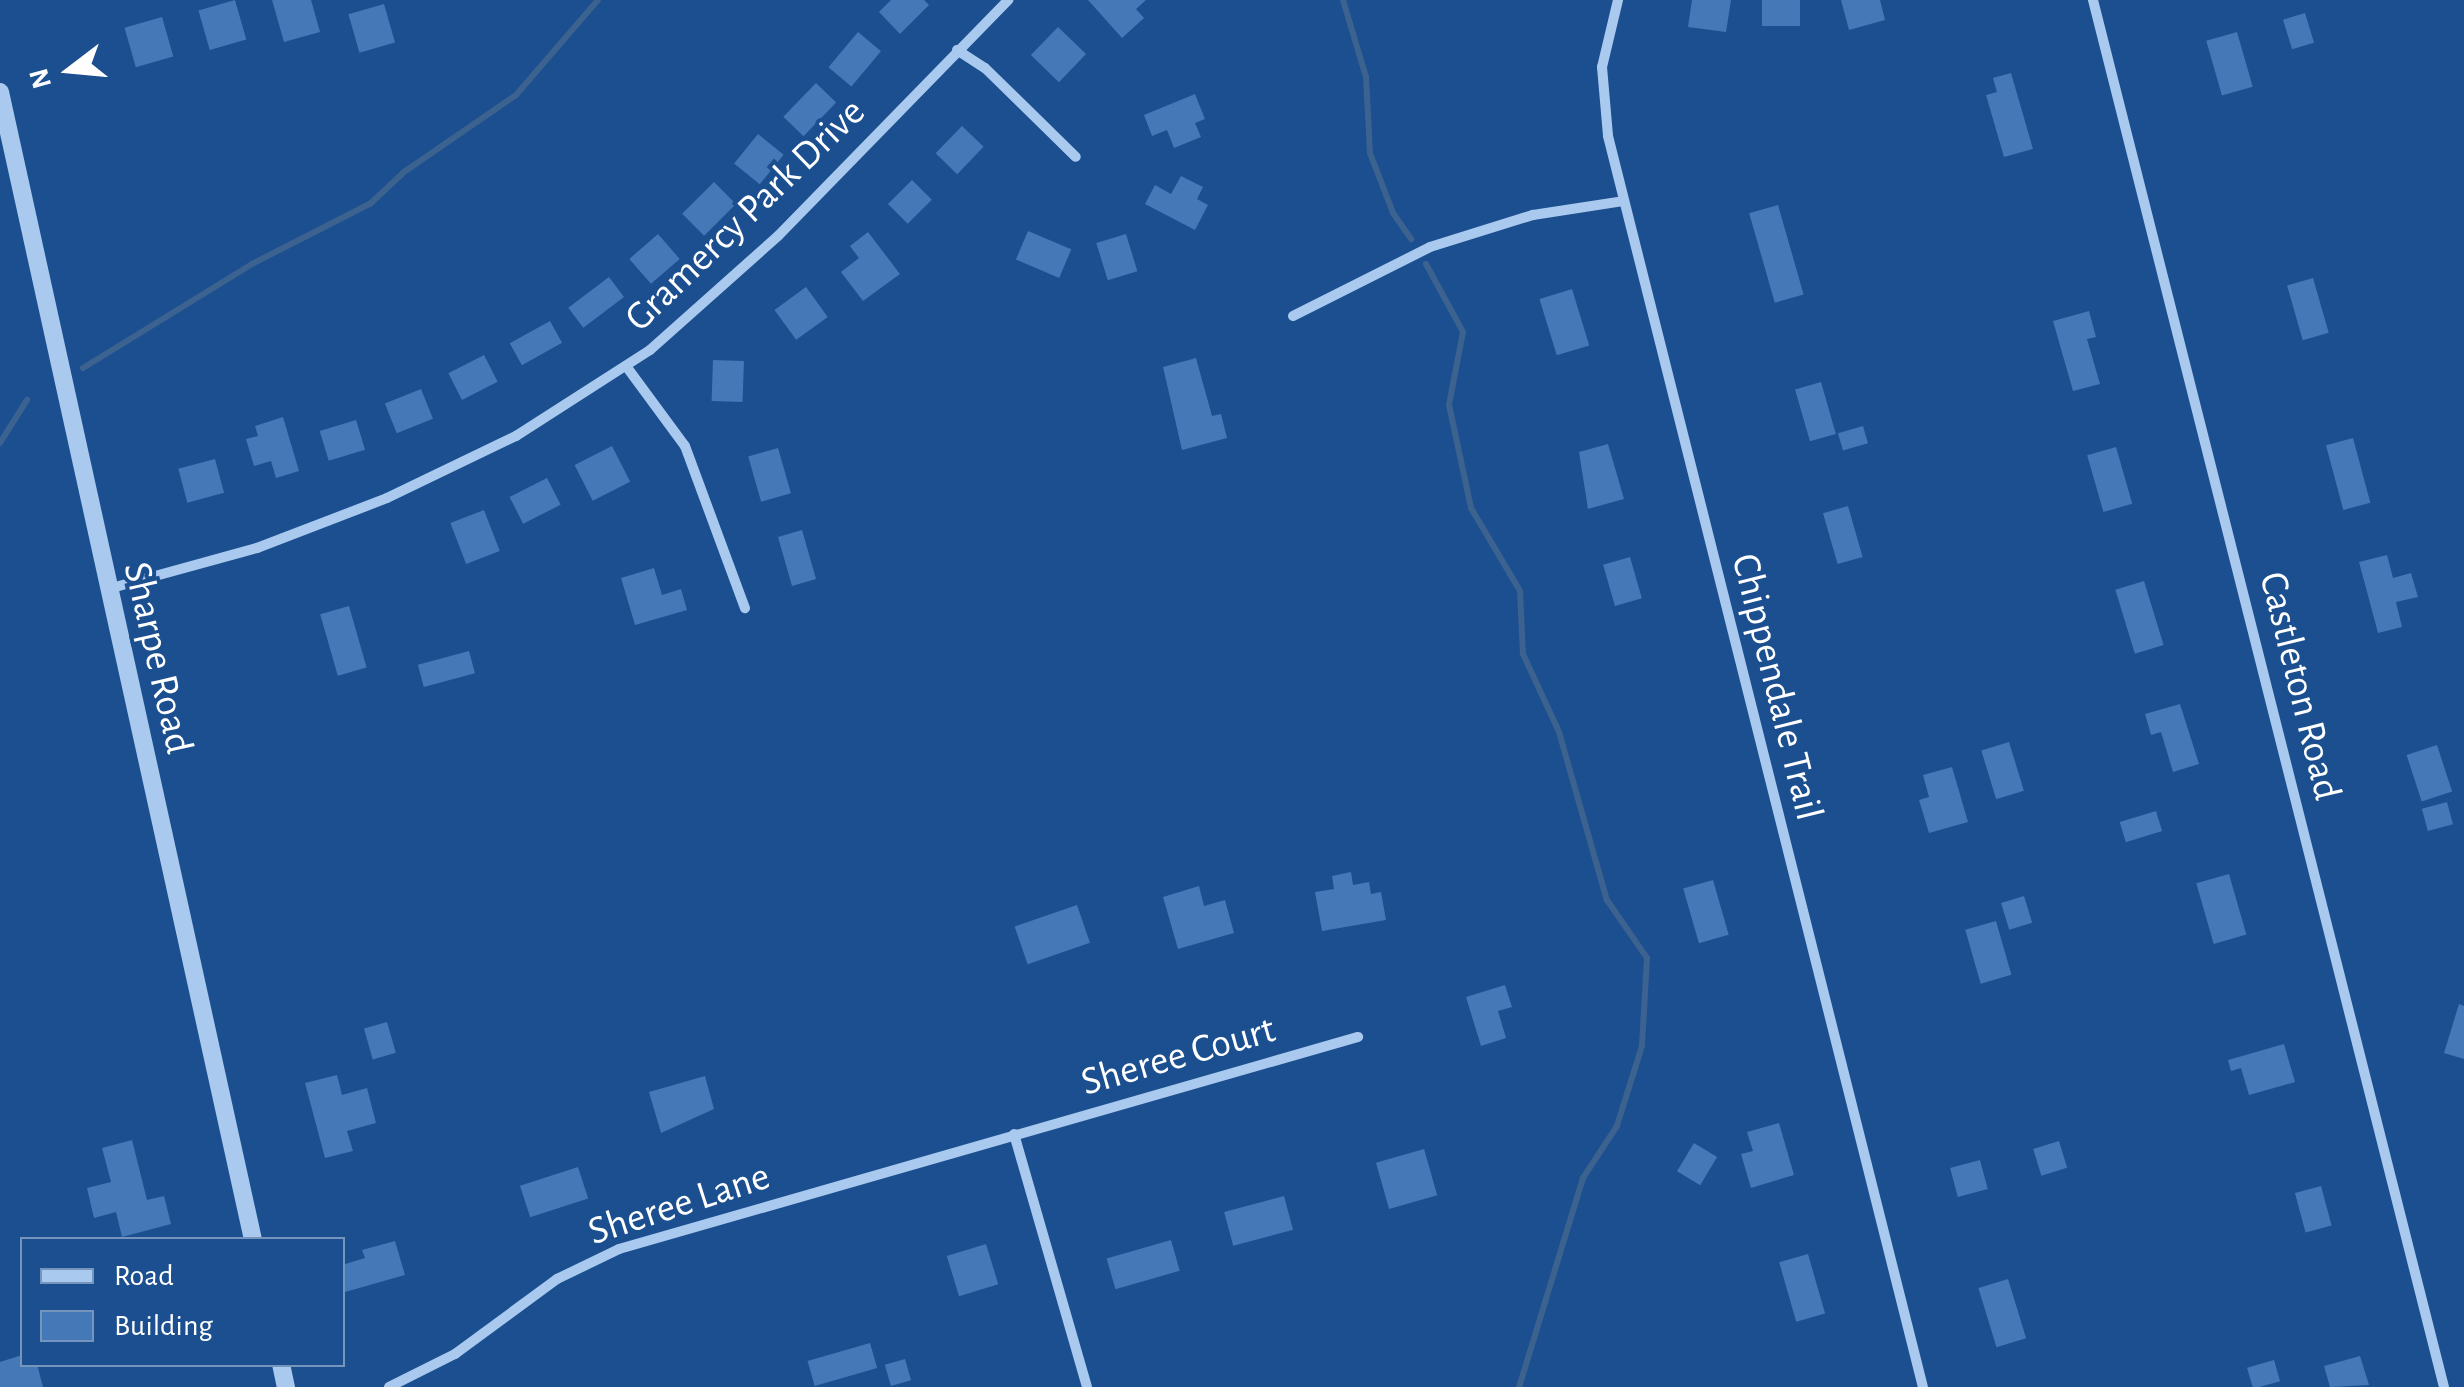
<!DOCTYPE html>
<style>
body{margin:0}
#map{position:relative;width:2464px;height:1387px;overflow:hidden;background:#1b4f8f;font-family:"Alegreya Sans",sans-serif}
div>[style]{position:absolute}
.stream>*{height:6px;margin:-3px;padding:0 3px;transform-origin:3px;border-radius:3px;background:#3c6290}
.building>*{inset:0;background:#4478b7;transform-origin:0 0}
.minor>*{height:10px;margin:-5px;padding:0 5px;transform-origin:5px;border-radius:5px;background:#a9c9ee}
.tertiary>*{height:18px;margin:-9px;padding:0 9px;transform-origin:9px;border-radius:9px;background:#a9c9ee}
span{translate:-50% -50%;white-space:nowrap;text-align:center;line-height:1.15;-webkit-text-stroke:8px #1b4f8f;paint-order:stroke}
.street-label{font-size:40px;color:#fff}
.legend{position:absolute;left:20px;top:1237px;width:325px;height:130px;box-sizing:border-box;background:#1b4f8f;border:2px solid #7695bc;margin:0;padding:12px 18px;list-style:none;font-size:30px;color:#fff}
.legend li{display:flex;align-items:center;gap:20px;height:50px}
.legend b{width:50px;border:2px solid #7695bc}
.north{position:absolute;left:20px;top:20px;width:100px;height:100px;-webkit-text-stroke:8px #1b4f8f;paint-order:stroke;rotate:254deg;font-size:28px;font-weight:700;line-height:40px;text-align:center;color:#fff}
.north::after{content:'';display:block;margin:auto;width:35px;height:45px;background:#fff;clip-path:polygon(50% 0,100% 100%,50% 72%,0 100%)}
</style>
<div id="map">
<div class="stream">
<div style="left:1343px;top:0;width:80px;rotate:73.4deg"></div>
<div style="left:1366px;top:77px;width:76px;rotate:87deg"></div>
<div style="left:1370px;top:153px;width:64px;rotate:69deg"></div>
<div style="left:1393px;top:213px;width:32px;rotate:55deg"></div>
<div style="left:1426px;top:264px;width:77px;rotate:61.4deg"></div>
<div style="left:1463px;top:332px;width:74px;rotate:100.9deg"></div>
<div style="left:1449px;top:405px;width:105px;rotate:77.9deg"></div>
<div style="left:1471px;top:508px;width:96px;rotate:59.4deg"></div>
<div style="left:1520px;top:591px;width:63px;rotate:87.3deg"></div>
<div style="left:1523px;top:654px;width:86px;rotate:65.2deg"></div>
<div style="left:1559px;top:732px;width:175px;rotate:74.1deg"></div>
<div style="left:1607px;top:900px;width:70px;rotate:55.4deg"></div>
<div style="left:1647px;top:958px;width:88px;rotate:93.3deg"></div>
<div style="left:1642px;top:1046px;width:84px;rotate:107.4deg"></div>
<div style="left:1617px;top:1126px;width:62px;rotate:123.2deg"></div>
<div style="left:1583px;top:1178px;width:219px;rotate:107deg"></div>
<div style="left:83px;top:368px;width:198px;rotate:-31.6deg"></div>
<div style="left:252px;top:264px;width:134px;rotate:-27.1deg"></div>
<div style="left:371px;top:203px;width:45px;rotate:-43.2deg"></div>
<div style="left:404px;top:172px;width:136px;rotate:-34.5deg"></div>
<div style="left:516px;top:95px;width:125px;rotate:-49.2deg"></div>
<div style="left:0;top:443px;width:51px;rotate:-57.9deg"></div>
</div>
<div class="building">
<div style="left:235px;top:0;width:41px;height:38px;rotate:74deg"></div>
<div style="clip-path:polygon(272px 0,311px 0,320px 32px,284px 42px)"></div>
<div style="clip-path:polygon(891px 0,924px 0,929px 5px,900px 34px,879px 12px)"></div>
<div style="clip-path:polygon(1088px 0,1146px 0,1136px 9px,1144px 18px,1122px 38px)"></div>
<div style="clip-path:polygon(1692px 0,1731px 0,1726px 32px,1688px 27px)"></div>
<div style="left:1762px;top:0;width:38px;height:26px"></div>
<div style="clip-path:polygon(1841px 0,1880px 0,1885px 20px,1849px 30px)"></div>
<div style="left:384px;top:4px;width:40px;height:37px;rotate:74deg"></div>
<div style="left:2305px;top:13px;width:31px;height:23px;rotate:73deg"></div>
<div style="left:162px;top:17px;width:41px;height:39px;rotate:74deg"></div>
<div style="left:1058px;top:27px;width:39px;height:39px;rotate:44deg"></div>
<div style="left:858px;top:32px;width:30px;height:46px;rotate:40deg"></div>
<div style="left:2237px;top:32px;width:57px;height:32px;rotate:74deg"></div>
<div style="clip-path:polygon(2011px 73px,2033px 149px,2004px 157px,1986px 95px,1997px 92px,1993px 78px)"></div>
<div style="left:816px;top:83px;width:28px;height:47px;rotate:44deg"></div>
<div style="clip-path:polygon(1195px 94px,1205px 119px,1195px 123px,1201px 137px,1174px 148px,1167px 130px,1152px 136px,1144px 115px)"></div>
<div style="left:962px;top:126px;width:30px;height:38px;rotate:44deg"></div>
<div style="left:758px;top:134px;width:33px;height:38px;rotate:39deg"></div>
<div style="clip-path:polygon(1181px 176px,1203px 187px,1197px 199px,1208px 205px,1195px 230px,1145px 204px,1155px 185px,1171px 194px)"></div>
<div style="left:912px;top:180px;width:28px;height:34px;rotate:45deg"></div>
<div style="left:714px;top:182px;width:31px;height:45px;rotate:45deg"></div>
<div style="left:1778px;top:205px;width:93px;height:30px;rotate:74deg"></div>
<div style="left:1028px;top:231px;width:47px;height:31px;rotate:23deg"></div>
<div style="clip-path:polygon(868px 232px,900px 274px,863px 301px,841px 272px,859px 258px,850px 246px)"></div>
<div style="left:658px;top:234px;width:33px;height:38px;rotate:49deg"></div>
<div style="left:1126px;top:234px;width:39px;height:31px;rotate:73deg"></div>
<div style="left:609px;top:277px;width:25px;height:51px;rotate:53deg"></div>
<div style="left:2313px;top:278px;width:57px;height:27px;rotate:74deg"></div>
<div style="left:806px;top:287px;width:37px;height:39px;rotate:54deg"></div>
<div style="left:1572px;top:289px;width:59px;height:34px;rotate:73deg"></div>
<div style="clip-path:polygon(2089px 311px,2096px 337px,2087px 339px,2100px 384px,2073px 391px,2053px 321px)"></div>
<div style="left:550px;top:321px;width:25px;height:46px;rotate:61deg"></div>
<div style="left:484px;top:355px;width:30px;height:40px;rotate:63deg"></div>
<div style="clip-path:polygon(1196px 358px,1212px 416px,1221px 414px,1227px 438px,1182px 450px,1163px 367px)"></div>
<div style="left:713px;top:360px;width:31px;height:41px;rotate:2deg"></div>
<div style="left:1821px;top:382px;width:54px;height:27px;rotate:74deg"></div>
<div style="left:421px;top:389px;width:32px;height:39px;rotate:68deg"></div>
<div style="clip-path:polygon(283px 417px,299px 471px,276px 478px,271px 461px,254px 466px,246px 439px,258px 436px,255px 426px)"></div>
<div style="left:356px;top:420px;width:31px;height:38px;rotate:73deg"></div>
<div style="left:1863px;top:426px;width:18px;height:26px;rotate:74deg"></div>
<div style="left:2353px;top:438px;width:67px;height:28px;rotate:75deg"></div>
<div style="clip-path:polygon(1608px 444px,1624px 499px,1588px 509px,1579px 452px)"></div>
<div style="left:612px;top:446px;width:40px;height:42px;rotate:63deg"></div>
<div style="left:2116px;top:447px;width:59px;height:30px;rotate:74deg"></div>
<div style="left:778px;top:448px;width:47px;height:31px;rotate:74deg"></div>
<div style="left:215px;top:459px;width:35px;height:38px;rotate:75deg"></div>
<div style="left:547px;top:478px;width:30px;height:42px;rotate:63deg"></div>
<div style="left:1848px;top:506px;width:53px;height:26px;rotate:74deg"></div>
<div style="left:484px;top:510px;width:44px;height:36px;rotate:69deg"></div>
<div style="left:802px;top:530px;width:51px;height:25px;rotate:74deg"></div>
<div style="clip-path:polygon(2387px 555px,2393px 578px,2411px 573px,2418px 597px,2396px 602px,2402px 627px,2378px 633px,2359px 562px)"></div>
<div style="left:1630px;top:557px;width:43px;height:28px;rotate:74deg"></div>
<div style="clip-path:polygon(654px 568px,662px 595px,681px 589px,687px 610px,635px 625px,621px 578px)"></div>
<div style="left:2144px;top:581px;width:67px;height:30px;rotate:73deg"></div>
<div style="left:349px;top:606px;width:64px;height:30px;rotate:74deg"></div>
<div style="left:469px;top:651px;width:23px;height:53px;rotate:75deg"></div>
<div style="clip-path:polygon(2180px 704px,2199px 764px,2173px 772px,2161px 732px,2151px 735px,2145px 714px)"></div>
<div style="left:2009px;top:742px;width:51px;height:29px;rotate:73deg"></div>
<div style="left:2437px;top:745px;width:49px;height:32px;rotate:72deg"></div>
<div style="clip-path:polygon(1952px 767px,1968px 822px,1929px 833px,1919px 800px,1929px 797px,1923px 775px)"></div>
<div style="left:2447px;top:802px;width:23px;height:26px;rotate:75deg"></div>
<div style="left:2156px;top:811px;width:21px;height:38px;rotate:73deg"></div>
<div style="clip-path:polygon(1351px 872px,1353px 885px,1369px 882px,1371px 894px,1381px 892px,1386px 920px,1322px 931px,1315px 892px,1334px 889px,1332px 876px)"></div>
<div style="left:2229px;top:874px;width:63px;height:34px;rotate:74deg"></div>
<div style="left:1713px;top:880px;width:57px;height:31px;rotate:74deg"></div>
<div style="clip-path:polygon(1199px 886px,1204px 906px,1225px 900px,1234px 933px,1178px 949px,1163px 897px)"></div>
<div style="left:2024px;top:896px;width:28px;height:24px;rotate:73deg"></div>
<div style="left:1077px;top:905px;width:40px;height:66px;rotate:71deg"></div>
<div style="left:1996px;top:921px;width:56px;height:32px;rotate:74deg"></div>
<div style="clip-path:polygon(1505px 985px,1512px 1007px,1498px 1011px,1506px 1038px,1481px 1046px,1466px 997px)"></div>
<div style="clip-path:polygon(2459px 1004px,2464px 1006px,2464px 1059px,2444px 1053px)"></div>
<div style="left:387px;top:1022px;width:32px;height:24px;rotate:74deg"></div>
<div style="clip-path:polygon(2284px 1044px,2295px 1082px,2249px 1095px,2241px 1068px,2231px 1071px,2228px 1060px)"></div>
<div style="clip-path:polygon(337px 1075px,342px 1095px,367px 1088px,376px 1123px,347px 1131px,353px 1151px,325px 1158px,305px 1083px)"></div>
<div style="clip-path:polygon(705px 1076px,714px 1109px,661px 1133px,649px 1092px)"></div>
<div style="clip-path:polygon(1779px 1123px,1794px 1175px,1751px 1188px,1741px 1154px,1753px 1151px,1747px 1132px)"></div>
<div style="clip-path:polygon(132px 1140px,147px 1200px,164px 1196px,171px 1224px,122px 1237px,116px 1212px,94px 1218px,87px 1188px,111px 1182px,102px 1148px)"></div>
<div style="left:2059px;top:1141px;width:28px;height:27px;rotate:73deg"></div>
<div style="left:1694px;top:1143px;width:27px;height:33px;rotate:31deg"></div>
<div style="left:1424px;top:1149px;width:48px;height:50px;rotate:74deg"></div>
<div style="left:1980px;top:1160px;width:30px;height:31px;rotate:75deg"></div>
<div style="left:578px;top:1167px;width:33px;height:61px;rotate:72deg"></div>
<div style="left:2321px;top:1186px;width:41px;height:27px;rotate:75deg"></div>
<div style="left:1284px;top:1196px;width:35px;height:62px;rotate:75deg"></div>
<div style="left:1171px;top:1240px;width:32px;height:67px;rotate:74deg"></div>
<div style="clip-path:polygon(395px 1241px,405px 1275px,345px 1292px,342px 1265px,365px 1258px,362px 1250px)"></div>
<div style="left:986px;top:1244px;width:42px;height:41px;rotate:73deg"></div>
<div style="left:1808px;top:1254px;width:62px;height:30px;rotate:74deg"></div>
<div style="left:2008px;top:1279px;width:62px;height:31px;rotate:73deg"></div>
<div style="left:870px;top:1343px;width:26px;height:65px;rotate:74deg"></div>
<div style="clip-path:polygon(22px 1355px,22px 1364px,37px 1364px,43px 1387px,0 1387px,0 1362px)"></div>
<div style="clip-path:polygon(2360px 1356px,2369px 1385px,2330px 1387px,2324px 1366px)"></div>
<div style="left:905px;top:1359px;width:22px;height:21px;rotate:74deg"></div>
<div style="left:2274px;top:1360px;width:22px;height:28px;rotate:74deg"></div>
</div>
<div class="minor">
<div style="left:1618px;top:0;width:69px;rotate:103.4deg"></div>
<div style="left:1602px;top:67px;width:69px;rotate:85deg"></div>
<div style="left:1608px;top:136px;width:1290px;rotate:75.87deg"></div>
<div style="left:2093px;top:0;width:1431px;rotate:75.8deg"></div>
<div style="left:957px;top:50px;width:33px;rotate:33deg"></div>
<div style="left:985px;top:68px;width:127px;rotate:44.4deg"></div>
<div style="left:1293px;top:316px;width:153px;rotate:-26.7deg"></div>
<div style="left:1430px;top:247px;width:108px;rotate:-17.3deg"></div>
<div style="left:1533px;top:215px;width:91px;rotate:-8.8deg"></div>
<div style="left:626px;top:366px;width:99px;rotate:53.6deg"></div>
<div style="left:685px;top:446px;width:173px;rotate:69.7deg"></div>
<div style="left:108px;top:589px;width:155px;rotate:-15.4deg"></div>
<div style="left:257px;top:548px;width:139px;rotate:-21deg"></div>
<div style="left:387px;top:498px;width:143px;rotate:-25.7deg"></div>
<div style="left:516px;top:436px;width:159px;rotate:-32.7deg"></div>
<div style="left:650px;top:350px;width:171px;rotate:-41.7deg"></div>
<div style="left:778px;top:236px;width:330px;rotate:-45.7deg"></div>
<div style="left:1014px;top:1134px;width:263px;rotate:73.9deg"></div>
<div style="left:389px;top:1387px;width:74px;rotate:-26.6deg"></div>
<div style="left:455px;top:1354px;width:127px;rotate:-36.3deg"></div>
<div style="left:557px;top:1279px;width:69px;rotate:-25.8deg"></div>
<div style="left:619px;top:1249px;width:769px;rotate:-16.01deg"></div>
</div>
<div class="tertiary">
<div style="left:0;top:92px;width:1176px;rotate:77.57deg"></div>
<div style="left:281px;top:1364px;width:24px;rotate:78deg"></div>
</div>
<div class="street-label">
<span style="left:745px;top:215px;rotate:-44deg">Gramercy Park Drive</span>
<span style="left:158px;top:658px;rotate:77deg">Sharpe Road</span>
<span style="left:2300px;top:686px;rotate:76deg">Castleton Road</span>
<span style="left:1777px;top:687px;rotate:76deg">Chippendale Trail</span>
<span style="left:1178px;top:1056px;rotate:-16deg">Sheree Court</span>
<span style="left:679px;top:1204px;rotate:-18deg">Sheree Lane</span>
</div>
<ul class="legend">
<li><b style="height:12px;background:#a9c9ee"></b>Road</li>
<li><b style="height:28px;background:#4478b7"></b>Building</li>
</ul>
<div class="north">N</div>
</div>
